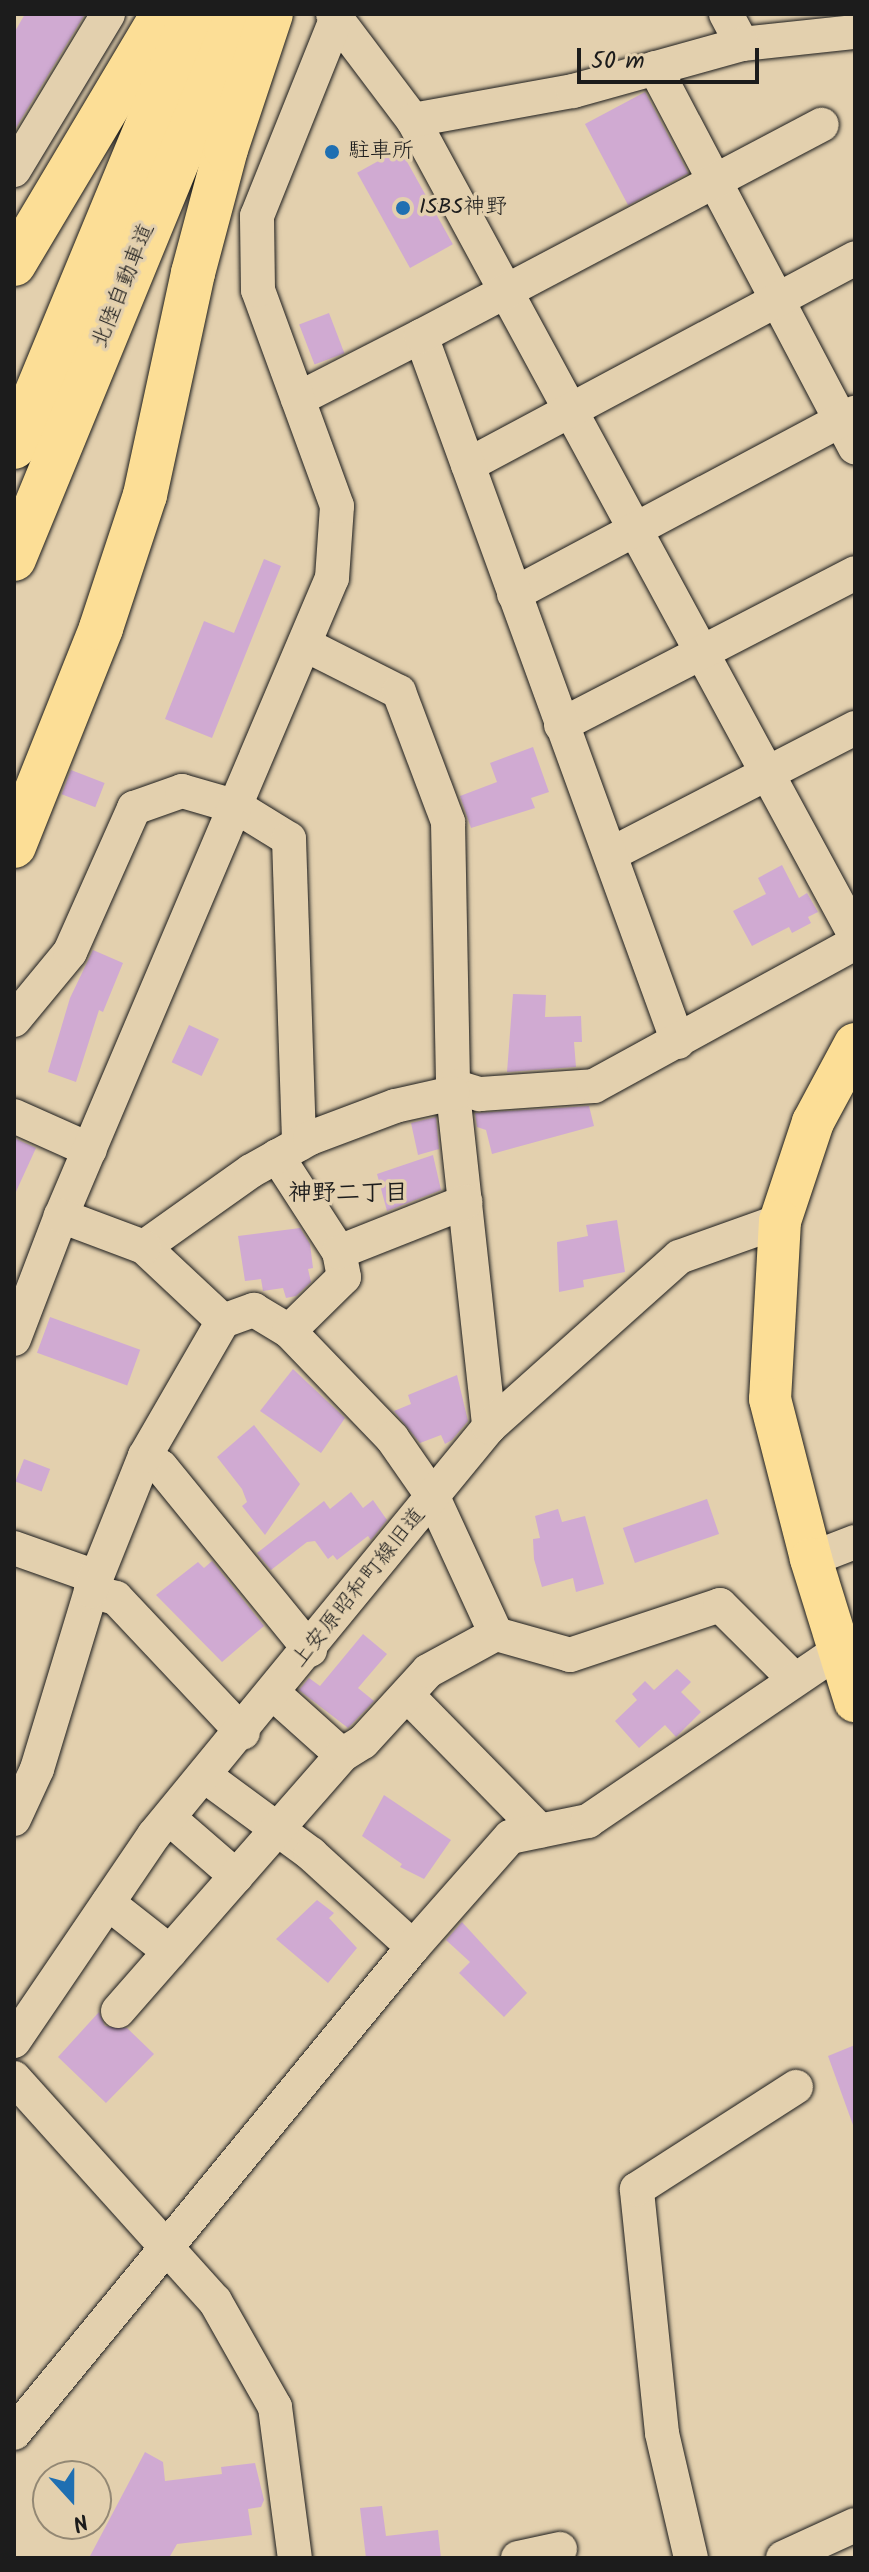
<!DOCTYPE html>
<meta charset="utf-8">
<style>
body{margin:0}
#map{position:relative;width:869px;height:2572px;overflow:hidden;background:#e3d0ae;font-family:Kalam,"Klee One",sans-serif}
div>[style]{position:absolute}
.building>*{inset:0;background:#d0aad2;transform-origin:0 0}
.roads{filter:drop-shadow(0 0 2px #1c1c1c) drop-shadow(0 0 2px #1c1c1c)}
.minor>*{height:34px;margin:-17px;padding:0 17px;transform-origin:17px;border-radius:17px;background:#e3d0ae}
.major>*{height:42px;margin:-21px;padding:0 21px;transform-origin:21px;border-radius:21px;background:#fcde96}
.highway>*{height:44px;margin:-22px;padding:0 22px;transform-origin:22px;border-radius:22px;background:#fcde96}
.dots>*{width:22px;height:22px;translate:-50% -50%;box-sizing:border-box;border:4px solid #e3d0ae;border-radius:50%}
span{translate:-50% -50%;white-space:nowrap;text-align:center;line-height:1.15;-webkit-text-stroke:7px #e3d0ae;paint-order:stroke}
.poi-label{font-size:22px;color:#1c1c1c}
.left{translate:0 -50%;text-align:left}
.street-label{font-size:22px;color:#1c1c1c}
.neighbourhood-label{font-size:24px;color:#1c1c1c;font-weight:700}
.frame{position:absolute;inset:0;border:16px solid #1c1c1c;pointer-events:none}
.north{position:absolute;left:32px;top:2460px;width:80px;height:80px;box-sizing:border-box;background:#e3d0ae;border:2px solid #938874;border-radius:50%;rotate:159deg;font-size:22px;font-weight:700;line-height:32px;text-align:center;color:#1c1c1c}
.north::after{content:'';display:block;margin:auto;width:28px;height:36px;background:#1f6fb2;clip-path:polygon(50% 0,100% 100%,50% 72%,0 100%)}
.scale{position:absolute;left:577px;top:48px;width:182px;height:36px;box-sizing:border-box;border:4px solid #1c1c1c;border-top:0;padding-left:10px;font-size:24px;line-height:28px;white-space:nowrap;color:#1c1c1c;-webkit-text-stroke:6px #e3d0ae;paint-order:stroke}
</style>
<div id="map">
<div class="building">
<div style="clip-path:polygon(25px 14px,85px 14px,14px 131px,14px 33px)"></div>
<div style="left:645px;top:92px;width:92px;height:68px;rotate:62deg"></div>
<div style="left:400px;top:149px;width:109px;height:49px;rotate:61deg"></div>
<div style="left:329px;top:313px;width:43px;height:32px;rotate:69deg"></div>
<div style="clip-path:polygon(264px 559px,281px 566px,212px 738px,165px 719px,204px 621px,234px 633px)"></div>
<div style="clip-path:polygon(533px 747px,549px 792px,531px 798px,535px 808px,471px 828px,460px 796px,497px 782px,490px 763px)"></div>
<div style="left:71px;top:770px;width:36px;height:26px;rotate:21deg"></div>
<div style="clip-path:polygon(782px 865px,799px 898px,807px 893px,818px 912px,808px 917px,811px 923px,792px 933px,789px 927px,752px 946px,733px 911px,766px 894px,758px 878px)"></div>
<div style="clip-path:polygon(93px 950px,123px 963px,103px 1012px,99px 1010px,76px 1082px,48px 1072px,70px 998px)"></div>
<div style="clip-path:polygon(513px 994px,546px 995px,545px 1017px,581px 1016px,582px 1042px,574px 1042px,576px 1067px,507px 1072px)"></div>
<div style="left:189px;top:1025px;width:33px;height:41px;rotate:25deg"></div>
<div style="clip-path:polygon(589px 1106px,594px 1126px,492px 1154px,486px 1130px,477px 1127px,475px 1113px)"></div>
<div style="clip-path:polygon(436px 1117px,439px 1149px,418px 1155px,411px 1123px)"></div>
<div style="clip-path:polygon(14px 1138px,36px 1148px,14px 1196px)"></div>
<div style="clip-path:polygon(433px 1155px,441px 1190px,387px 1211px,377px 1174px)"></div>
<div style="clip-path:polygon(617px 1220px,625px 1272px,583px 1280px,584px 1287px,559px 1292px,557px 1242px,588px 1236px,586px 1225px)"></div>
<div style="clip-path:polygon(300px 1228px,310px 1244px,313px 1268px,308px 1269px,311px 1282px,296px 1296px,286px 1298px,283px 1288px,263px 1291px,261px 1279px,245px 1281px,238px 1236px)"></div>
<div style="left:50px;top:1317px;width:96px;height:38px;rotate:20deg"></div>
<div style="clip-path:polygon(293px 1369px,345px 1418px,321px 1453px,260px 1411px)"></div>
<div style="clip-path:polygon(457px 1375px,468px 1421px,452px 1440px,445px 1444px,441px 1435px,420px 1443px,394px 1411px,411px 1404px,408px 1395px)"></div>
<div style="clip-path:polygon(254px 1425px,300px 1484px,265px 1535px,242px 1506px,247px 1502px,242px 1489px,217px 1457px)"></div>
<div style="left:24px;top:1459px;width:28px;height:24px;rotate:21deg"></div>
<div style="clip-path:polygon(351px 1492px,363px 1508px,373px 1500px,387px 1520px,371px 1540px,368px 1536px,337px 1560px,333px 1555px,328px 1559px,315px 1541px,307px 1542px,271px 1570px,257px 1553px,324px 1501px,330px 1509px)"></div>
<div style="left:707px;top:1499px;width:37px;height:89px;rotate:71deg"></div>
<div style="clip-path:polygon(558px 1509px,562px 1522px,585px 1516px,604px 1584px,576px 1592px,573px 1578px,542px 1587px,534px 1559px,533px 1539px,540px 1538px,535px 1516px)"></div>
<div style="clip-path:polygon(212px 1561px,264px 1626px,222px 1662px,156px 1595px,198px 1562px,204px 1568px)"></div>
<div style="clip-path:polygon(363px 1634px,387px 1654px,358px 1688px,374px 1701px,348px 1728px,299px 1690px,309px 1678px,320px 1686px)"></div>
<div style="clip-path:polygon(677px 1669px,691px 1682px,681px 1692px,701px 1712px,676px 1737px,665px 1725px,639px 1748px,615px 1721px,637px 1700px,632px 1694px,645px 1681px,654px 1690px)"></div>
<div style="clip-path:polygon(384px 1795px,451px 1840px,424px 1879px,400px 1867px,402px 1864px,362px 1836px)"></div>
<div style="clip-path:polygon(317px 1900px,334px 1913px,329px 1918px,357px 1948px,328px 1983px,276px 1939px)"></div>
<div style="clip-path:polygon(462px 1922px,527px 1993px,504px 2017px,459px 1973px,470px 1962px,446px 1940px)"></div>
<div style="clip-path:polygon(99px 2012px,105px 2026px,127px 2028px,154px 2054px,106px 2103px,58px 2057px)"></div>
<div style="clip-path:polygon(855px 2045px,855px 2124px,853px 2125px,828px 2056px)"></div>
<div style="clip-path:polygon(145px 2452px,163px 2462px,165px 2481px,222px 2474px,221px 2467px,255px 2463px,264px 2500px,261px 2507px,248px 2509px,252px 2535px,177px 2544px,169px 2558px,89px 2558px)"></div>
<div style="clip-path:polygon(382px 2506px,386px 2536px,438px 2530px,441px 2558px,366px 2558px,360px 2508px)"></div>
</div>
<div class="roads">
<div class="minor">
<div style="left:333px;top:14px;width:133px;rotate:53deg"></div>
<div style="left:413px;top:120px;width:927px;rotate:61.53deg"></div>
<div style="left:726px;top:14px;width:34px;rotate:62deg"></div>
<div style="left:742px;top:44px;width:114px;rotate:-6.1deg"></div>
<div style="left:655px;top:68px;width:429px;rotate:62.2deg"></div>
<div style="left:413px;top:120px;width:163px;rotate:-10.3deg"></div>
<div style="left:573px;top:91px;width:175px;rotate:-15.5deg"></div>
<div style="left:14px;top:170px;width:182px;rotate:-58.9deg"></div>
<div style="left:298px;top:399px;width:138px;rotate:-27.1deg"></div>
<div style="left:468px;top:465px;width:439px;rotate:-28.1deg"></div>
<div style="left:514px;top:594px;width:386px;rotate:-28deg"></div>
<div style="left:308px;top:646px;width:102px;rotate:26.8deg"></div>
<div style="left:399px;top:692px;width:139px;rotate:69.3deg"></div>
<div style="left:448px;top:822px;width:271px;rotate:88.9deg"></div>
<div style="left:453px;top:1093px;width:336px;rotate:83.8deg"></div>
<div style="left:561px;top:725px;width:331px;rotate:-27.3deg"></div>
<div style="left:611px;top:854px;width:275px;rotate:-27.3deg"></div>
<div style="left:14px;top:1020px;width:88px;rotate:-50.5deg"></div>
<div style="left:70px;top:952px;width:158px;rotate:-66deg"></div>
<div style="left:134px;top:808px;width:51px;rotate:-19.5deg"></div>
<div style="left:182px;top:791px;width:57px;rotate:16.2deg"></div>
<div style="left:237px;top:807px;width:61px;rotate:31.6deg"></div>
<div style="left:289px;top:839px;width:305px;rotate:88.1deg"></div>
<div style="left:678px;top:1042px;width:751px;rotate:-110deg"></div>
<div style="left:421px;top:336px;width:453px;rotate:-27.8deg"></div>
<div style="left:453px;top:1086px;width:28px;rotate:17deg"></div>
<div style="left:480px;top:1094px;width:114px;rotate:-4deg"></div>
<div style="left:594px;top:1086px;width:298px;rotate:-28.7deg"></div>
<div style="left:14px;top:1116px;width:83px;rotate:24.1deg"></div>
<div style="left:277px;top:1156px;width:114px;rotate:57.1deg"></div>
<div style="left:144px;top:1247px;width:131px;rotate:-35.4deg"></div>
<div style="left:251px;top:1171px;width:68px;rotate:-29.2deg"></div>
<div style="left:310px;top:1138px;width:91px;rotate:-20.6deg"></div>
<div style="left:395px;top:1106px;width:59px;rotate:-12.6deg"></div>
<div style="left:223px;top:1321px;width:33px;rotate:-20deg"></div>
<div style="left:254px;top:1310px;width:41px;rotate:31deg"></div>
<div style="left:289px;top:1331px;width:149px;rotate:46.1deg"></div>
<div style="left:392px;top:1438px;width:72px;rotate:55.2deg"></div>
<div style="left:433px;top:1497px;width:151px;rotate:65.3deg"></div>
<div style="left:289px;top:1331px;width:77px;rotate:-44.5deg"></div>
<div style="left:344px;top:1277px;width:25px;rotate:-101deg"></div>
<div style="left:339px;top:1252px;width:136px;rotate:-21.6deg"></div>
<div style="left:14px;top:1339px;width:132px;rotate:-69.1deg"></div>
<div style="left:61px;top:1216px;width:693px;rotate:-66.99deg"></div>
<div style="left:332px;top:578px;width:72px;rotate:-86deg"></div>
<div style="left:337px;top:506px;width:230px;rotate:-110.1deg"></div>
<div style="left:258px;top:290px;width:74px;rotate:-90.8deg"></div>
<div style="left:257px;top:216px;width:218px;rotate:-68.1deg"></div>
<div style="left:145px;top:1456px;width:19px;rotate:35deg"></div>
<div style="left:161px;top:1467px;width:236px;rotate:50.8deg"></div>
<div style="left:14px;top:1548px;width:87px;rotate:19.5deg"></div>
<div style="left:811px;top:1559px;width:47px;rotate:-21.1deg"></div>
<div style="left:91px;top:1591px;width:26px;rotate:16deg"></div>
<div style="left:116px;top:1598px;width:185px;rotate:46.7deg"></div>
<div style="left:274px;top:1694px;width:91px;rotate:41.9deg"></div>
<div style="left:407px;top:1695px;width:190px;rotate:45.6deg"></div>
<div style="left:205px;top:1776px;width:132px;rotate:36.3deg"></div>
<div style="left:311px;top:1854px;width:138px;rotate:42.4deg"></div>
<div style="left:169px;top:1818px;width:89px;rotate:40.9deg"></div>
<div style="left:14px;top:1819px;width:55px;rotate:-65.3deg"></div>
<div style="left:37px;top:1769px;width:186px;rotate:-73.1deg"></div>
<div style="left:91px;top:1591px;width:145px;rotate:-68.2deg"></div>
<div style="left:145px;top:1456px;width:156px;rotate:-60deg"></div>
<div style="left:223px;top:1321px;width:108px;rotate:-136.9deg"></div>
<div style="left:144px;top:1247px;width:89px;rotate:-159.5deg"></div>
<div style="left:108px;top:1903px;width:79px;rotate:38.3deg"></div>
<div style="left:118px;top:2011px;width:340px;rotate:-48.8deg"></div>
<div style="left:342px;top:1755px;width:25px;rotate:-32deg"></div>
<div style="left:363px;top:1742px;width:96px;rotate:-47.5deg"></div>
<div style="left:428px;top:1671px;width:77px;rotate:-28.6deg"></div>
<div style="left:496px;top:1634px;width:77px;rotate:15.8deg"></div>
<div style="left:570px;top:1655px;width:158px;rotate:-18.4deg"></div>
<div style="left:720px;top:1605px;width:103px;rotate:45deg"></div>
<div style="left:14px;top:2041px;width:249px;rotate:-55.8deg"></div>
<div style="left:154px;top:1835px;width:528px;rotate:-50.61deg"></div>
<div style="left:489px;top:1427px;width:255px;rotate:-41.8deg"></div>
<div style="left:679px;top:1257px;width:107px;rotate:-19.6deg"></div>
<div style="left:14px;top:2078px;width:300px;rotate:48deg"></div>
<div style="left:215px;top:2301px;width:122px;rotate:60.5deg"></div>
<div style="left:275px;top:2407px;width:152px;rotate:82.5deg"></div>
<div style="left:14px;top:2433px;width:629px;rotate:-50.61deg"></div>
<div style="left:413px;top:1947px;width:147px;rotate:-48.6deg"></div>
<div style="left:510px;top:1837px;width:80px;rotate:-11.6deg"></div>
<div style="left:588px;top:1821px;width:302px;rotate:-34.2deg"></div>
<div style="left:518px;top:2558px;width:43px;rotate:-12.1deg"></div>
<div style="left:691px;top:2558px;width:128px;rotate:-103.1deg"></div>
<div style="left:662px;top:2433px;width:245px;rotate:-95.9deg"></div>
<div style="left:637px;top:2189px;width:189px;rotate:-32.7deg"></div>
<div style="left:783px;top:2558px;width:79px;rotate:-24.6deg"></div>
</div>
<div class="major">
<div style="left:855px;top:1044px;width:89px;rotate:118.3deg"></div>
<div style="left:813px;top:1122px;width:104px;rotate:108.4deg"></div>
<div style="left:780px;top:1221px;width:178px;rotate:93.2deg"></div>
<div style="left:770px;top:1399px;width:165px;rotate:75.6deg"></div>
<div style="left:811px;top:1559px;width:149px;rotate:72.8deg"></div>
</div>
<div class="highway">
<div style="left:14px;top:264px;width:291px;rotate:-59.2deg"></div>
<div style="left:14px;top:447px;width:469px;rotate:-67.5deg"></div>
<div style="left:14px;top:559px;width:589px;rotate:-67.66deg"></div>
<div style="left:14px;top:846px;width:235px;rotate:-68.2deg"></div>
<div style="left:101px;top:628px;width:140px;rotate:-71.7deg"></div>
<div style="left:145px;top:495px;width:227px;rotate:-77.8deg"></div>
<div style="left:193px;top:273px;width:128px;rotate:-75.1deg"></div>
<div style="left:226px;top:149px;width:142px;rotate:-71.6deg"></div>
</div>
</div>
<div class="dots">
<div style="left:332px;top:152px;background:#1f6fb2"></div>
<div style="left:403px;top:208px;background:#1f6fb2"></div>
</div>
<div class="poi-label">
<span class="left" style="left:348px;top:152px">駐車所</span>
<span class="left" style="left:419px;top:208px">ISBS神野</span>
</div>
<div class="street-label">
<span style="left:124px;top:286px;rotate:-68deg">北陸自動車道</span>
<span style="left:359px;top:1588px;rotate:-51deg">上安原昭和町線旧道</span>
</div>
<div class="neighbourhood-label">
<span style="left:348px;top:1194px">神野二丁目</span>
</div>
<div class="frame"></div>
<div class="north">N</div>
<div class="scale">50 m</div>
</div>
